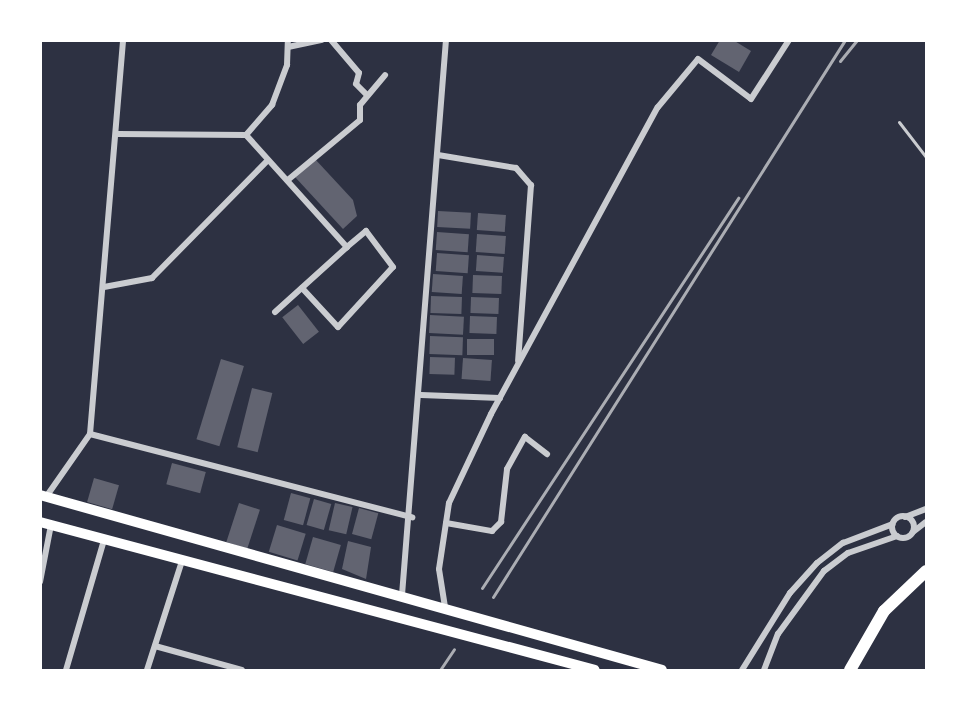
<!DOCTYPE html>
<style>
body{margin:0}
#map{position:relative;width:967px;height:711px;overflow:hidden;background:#2d3142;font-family:"Archivo Narrow",sans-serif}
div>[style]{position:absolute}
.building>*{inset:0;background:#626471;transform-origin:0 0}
.service>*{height:3px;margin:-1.5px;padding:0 1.5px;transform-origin:1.5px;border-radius:1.5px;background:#caccd0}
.minor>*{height:6px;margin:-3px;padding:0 3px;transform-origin:3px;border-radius:3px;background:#caccd0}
.minor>.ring{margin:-3px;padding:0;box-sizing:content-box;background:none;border:6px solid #caccd0;border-radius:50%}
.primary>*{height:10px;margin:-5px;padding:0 5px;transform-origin:5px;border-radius:5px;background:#fff}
.motorway>*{height:12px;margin:-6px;padding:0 6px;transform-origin:6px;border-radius:6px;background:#fff}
.rail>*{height:3px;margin:-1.5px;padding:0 1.5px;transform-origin:1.5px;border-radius:1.5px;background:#abadb3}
span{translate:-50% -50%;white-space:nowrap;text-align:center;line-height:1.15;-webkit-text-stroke:4.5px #fff;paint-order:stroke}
.frame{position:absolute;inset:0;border:42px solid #fff;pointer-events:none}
</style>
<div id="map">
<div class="building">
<div style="clip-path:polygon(720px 40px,733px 40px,751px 51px,739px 72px,711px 55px)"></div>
<div style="clip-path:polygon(315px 159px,353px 200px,357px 216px,343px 229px,295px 177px)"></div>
<div style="left:438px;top:211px;width:33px;height:16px;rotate:3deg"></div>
<div style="left:478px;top:213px;width:28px;height:17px;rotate:4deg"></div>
<div style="left:437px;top:232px;width:32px;height:18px;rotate:4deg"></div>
<div style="left:477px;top:234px;width:29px;height:18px;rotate:4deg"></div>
<div style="left:437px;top:253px;width:32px;height:18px;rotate:4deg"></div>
<div style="left:477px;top:255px;width:27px;height:16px;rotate:4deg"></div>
<div style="left:433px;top:274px;width:30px;height:18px;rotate:4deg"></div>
<div style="left:473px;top:275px;width:29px;height:18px;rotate:2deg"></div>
<div style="left:431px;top:296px;width:31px;height:17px;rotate:2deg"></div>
<div style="left:471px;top:297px;width:28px;height:16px;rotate:2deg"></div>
<div style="left:298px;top:305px;width:34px;height:20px;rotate:52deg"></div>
<div style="left:430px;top:315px;width:34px;height:18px;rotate:3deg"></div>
<div style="left:470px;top:316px;width:27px;height:17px;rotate:2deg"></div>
<div style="left:430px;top:336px;width:33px;height:18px;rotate:2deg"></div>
<div style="left:467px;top:339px;width:27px;height:16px"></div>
<div style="left:430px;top:357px;width:25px;height:17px;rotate:2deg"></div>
<div style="left:463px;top:358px;width:29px;height:21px;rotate:4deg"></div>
<div style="left:221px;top:359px;width:24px;height:84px;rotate:17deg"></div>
<div style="left:252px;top:388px;width:21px;height:61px;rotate:14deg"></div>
<div style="left:172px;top:463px;width:35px;height:22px;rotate:15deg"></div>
<div style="left:94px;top:478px;width:26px;height:25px;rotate:16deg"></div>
<div style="left:291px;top:493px;width:20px;height:28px;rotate:15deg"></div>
<div style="left:314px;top:499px;width:18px;height:27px;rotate:16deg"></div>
<div style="left:239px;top:503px;width:22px;height:41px;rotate:18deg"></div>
<div style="left:335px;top:503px;width:18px;height:28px;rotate:13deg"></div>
<div style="left:359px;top:508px;width:20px;height:27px;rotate:15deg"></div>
<div style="left:277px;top:525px;width:30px;height:28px;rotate:17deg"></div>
<div style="left:313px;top:537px;width:29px;height:28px;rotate:16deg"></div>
<div style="clip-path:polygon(348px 541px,371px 547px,366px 579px,342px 569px)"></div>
</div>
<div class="service">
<div style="left:899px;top:122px;width:44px;rotate:52.4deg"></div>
</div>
<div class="minor">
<div style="left:331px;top:40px;width:43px;rotate:49.7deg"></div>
<div style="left:359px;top:73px;width:11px;rotate:105deg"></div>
<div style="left:356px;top:84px;width:16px;rotate:45deg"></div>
<div style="left:288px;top:47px;width:35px;rotate:-12deg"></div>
<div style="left:118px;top:134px;width:128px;rotate:0.4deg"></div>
<div style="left:246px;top:135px;width:40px;rotate:-49deg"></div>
<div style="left:272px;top:105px;width:43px;rotate:-69.4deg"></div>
<div style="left:287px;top:65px;width:25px;rotate:-88deg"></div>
<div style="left:246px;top:135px;width:151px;rotate:48deg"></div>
<div style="left:347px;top:247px;width:97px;rotate:137.9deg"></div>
<div style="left:438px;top:155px;width:79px;rotate:9.5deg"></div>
<div style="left:516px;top:168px;width:23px;rotate:49deg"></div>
<div style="left:531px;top:185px;width:176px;rotate:94.2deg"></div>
<div style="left:289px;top:179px;width:92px;rotate:-39.7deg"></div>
<div style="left:360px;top:120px;width:15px;rotate:-90deg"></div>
<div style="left:360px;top:105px;width:39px;rotate:-50deg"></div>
<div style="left:104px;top:287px;width:49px;rotate:-10.6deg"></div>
<div style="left:152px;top:278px;width:165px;rotate:-45.5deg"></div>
<div style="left:302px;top:288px;width:53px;rotate:47.3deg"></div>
<div style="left:338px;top:327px;width:81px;rotate:-47.5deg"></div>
<div style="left:393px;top:267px;width:45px;rotate:-126.9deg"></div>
<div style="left:366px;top:231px;width:25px;rotate:140deg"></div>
<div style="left:421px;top:395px;width:79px;rotate:2.2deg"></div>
<div style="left:90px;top:434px;width:333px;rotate:14.5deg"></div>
<div style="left:46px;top:497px;width:77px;rotate:-55.1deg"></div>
<div style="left:90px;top:434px;width:395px;rotate:-85.2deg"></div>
<div class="ring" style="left:892px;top:516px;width:16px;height:16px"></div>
<div style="left:905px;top:517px;width:22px;rotate:-21deg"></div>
<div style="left:446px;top:523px;width:47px;rotate:9.9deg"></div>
<div style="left:492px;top:531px;width:13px;rotate:-45deg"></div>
<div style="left:501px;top:522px;width:53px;rotate:-83.5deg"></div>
<div style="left:507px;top:469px;width:37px;rotate:-61deg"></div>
<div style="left:525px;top:437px;width:28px;rotate:38deg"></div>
<div style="left:913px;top:532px;width:16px;rotate:-38deg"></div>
<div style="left:40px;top:582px;width:58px;rotate:-79.1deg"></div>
<div style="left:402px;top:595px;width:557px;rotate:-85.47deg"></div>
<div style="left:445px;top:607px;width:38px;rotate:-99deg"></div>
<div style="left:439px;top:569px;width:67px;rotate:-81.4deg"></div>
<div style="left:449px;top:503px;width:98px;rotate:-64.7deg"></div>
<div style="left:491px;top:414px;width:349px;rotate:-61.5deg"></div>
<div style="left:658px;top:107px;width:62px;rotate:-50.2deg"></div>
<div style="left:698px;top:59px;width:66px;rotate:37deg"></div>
<div style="left:751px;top:99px;width:70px;rotate:-57.2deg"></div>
<div style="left:155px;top:646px;width:90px;rotate:15.4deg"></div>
<div style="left:66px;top:670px;width:135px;rotate:-73.7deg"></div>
<div style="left:147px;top:670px;width:114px;rotate:-72.2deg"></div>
<div style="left:742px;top:670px;width:91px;rotate:-58.1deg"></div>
<div style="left:790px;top:593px;width:40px;rotate:-48deg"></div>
<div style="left:817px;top:563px;width:33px;rotate:-38deg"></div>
<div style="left:843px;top:543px;width:53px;rotate:-20.8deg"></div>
<div style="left:764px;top:670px;width:39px;rotate:-69deg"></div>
<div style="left:778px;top:634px;width:78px;rotate:-53.9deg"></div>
<div style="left:824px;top:571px;width:30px;rotate:-37deg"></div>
<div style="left:848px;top:553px;width:52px;rotate:-19.1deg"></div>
</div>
<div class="primary">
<div style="left:40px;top:495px;width:646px;rotate:15.71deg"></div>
<div style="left:40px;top:522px;width:574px;rotate:14.93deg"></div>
</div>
<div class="motorway">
<div style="left:850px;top:670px;width:68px;rotate:-60deg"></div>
<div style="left:884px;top:611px;width:58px;rotate:-43.6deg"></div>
</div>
<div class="rail">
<div style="left:840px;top:61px;width:27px;rotate:-51deg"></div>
<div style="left:482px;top:588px;width:467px;rotate:-56.7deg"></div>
<div style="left:493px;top:597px;width:659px;rotate:-57.71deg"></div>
<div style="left:440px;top:670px;width:25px;rotate:-56deg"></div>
</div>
<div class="frame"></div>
</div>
